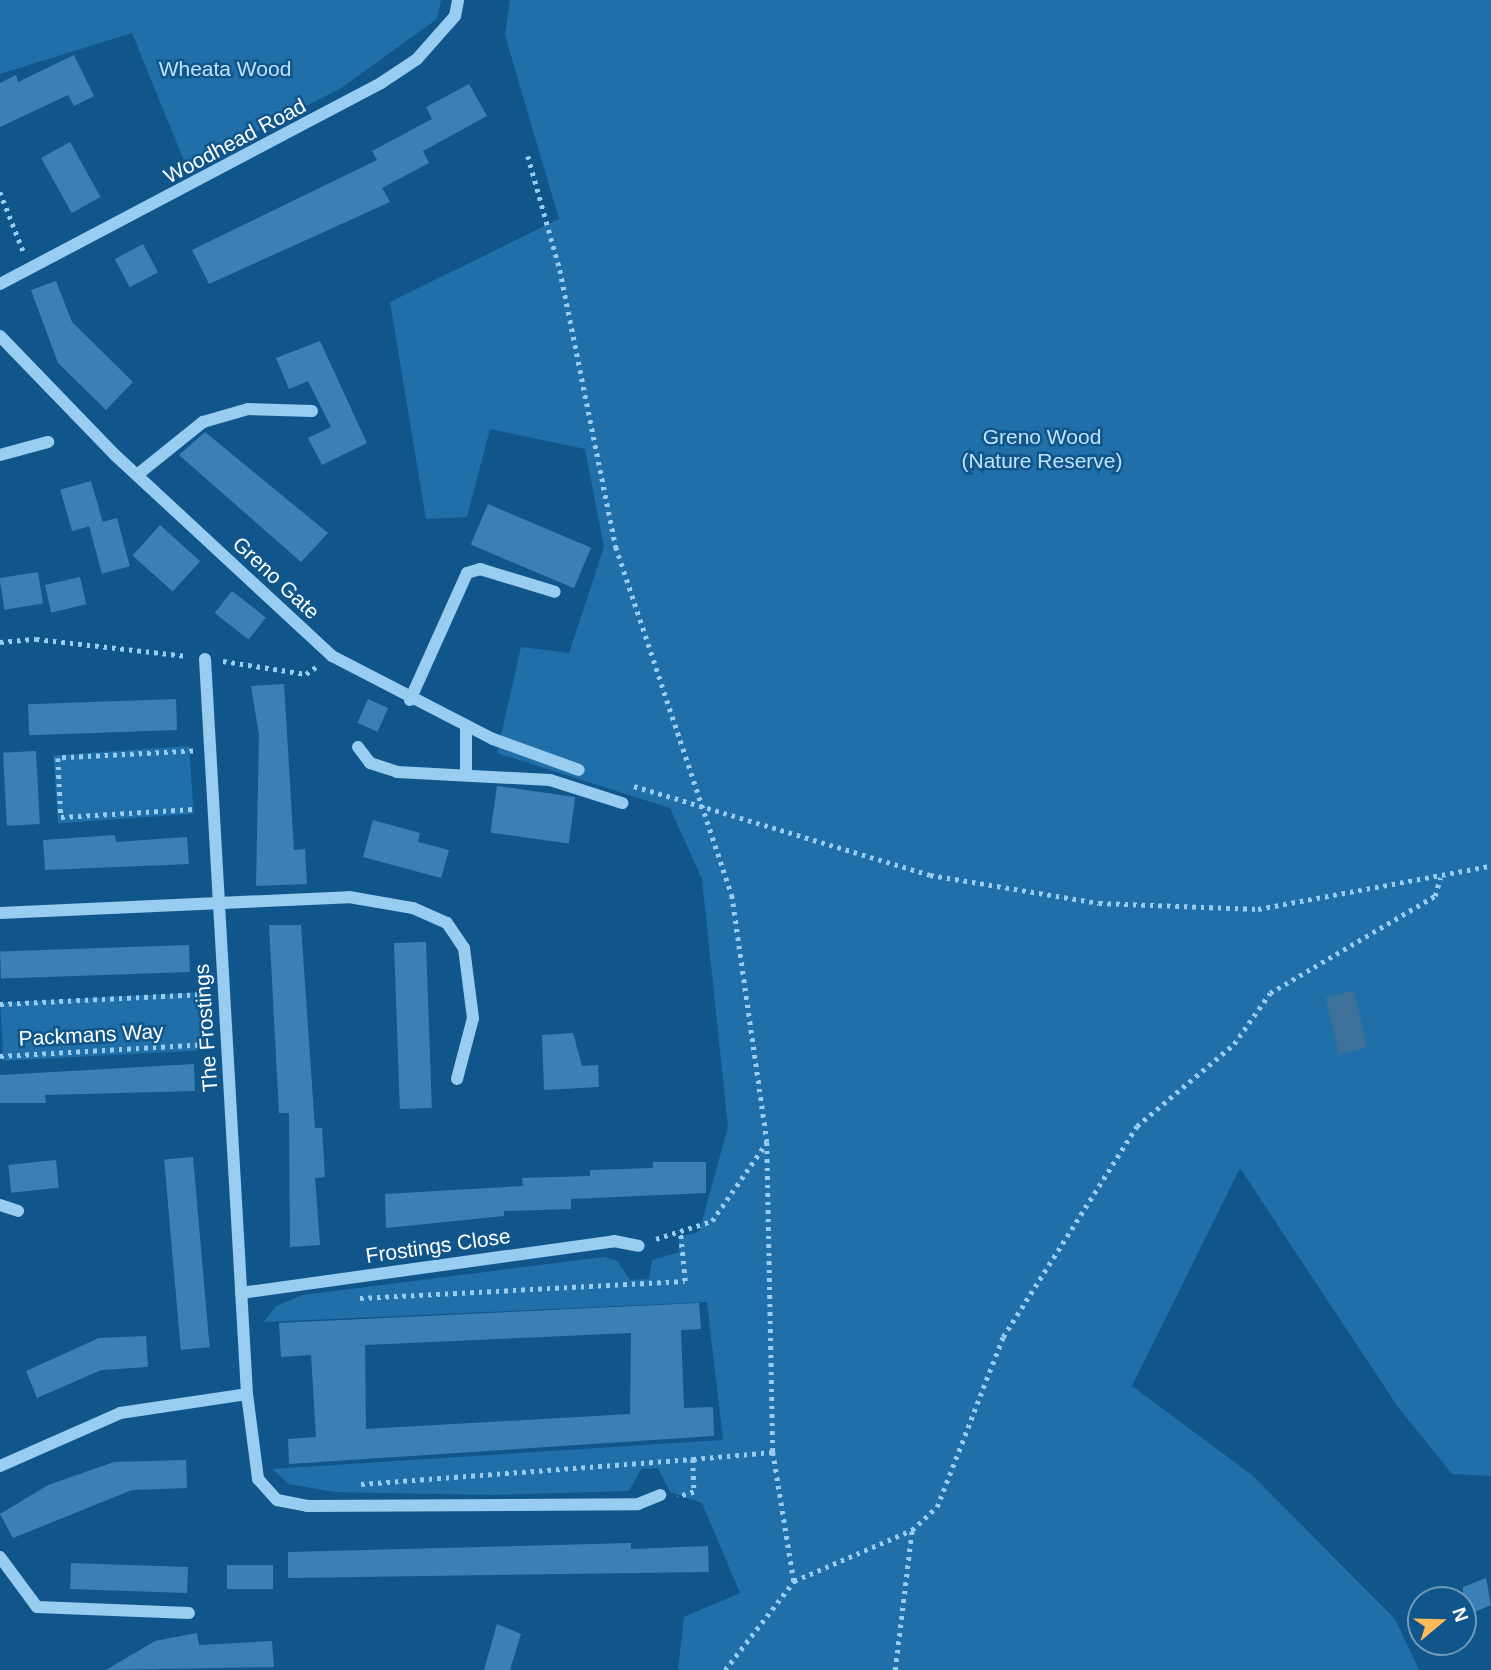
<!DOCTYPE html>
<style>
body{margin:0}
#map{position:relative;width:1491px;height:1670px;overflow:hidden;background:#11568b;font-family:Helvetica,sans-serif}
div>[style]{position:absolute}
.green>*{inset:0;background:#206fa9;transform-origin:0 0}
.water>*{inset:0;background:#3e7199;transform-origin:0 0}
.building>*{inset:0;background:#3a80b5;transform-origin:0 0}
.path>*{height:4.5px;margin-top:-2.25px;transform-origin:0;background:repeating-linear-gradient(90deg,#99ccf1 0 3.5px,transparent 0 8.5px)}
.minor>*{height:12px;margin:-6px;padding:0 6px;transform-origin:6px;border-radius:6px;background:#99ccf1}
span{translate:-50% -50%;white-space:nowrap;text-align:center;line-height:1.15;-webkit-text-stroke:5px #11568b;paint-order:stroke}
.park-label{font-size:21px;color:#bfe3fc}
.street-label{font-size:21px;color:#fff}
.north{position:absolute;left:1407px;top:1586px;width:70px;height:70px;box-sizing:border-box;background:#11568b;border:2px solid #709ab9;border-radius:50%;rotate:71deg;font-size:19px;font-weight:700;line-height:28px;text-align:center;color:#fff}
.north::after{content:'';display:block;margin:auto;width:24px;height:32px;background:#ffbb59;clip-path:polygon(50% 0,100% 100%,50% 72%,0 100%)}
</style>
<div id="map">
<div class="green">
<div style="clip-path:polygon(0 0,441px 0,437px 19px,341px 88px,187px 168px,132px 33px,0 74px)"></div>
<div style="clip-path:polygon(510px 0,1491px 0,1491px 1476px,1452px 1474px,1398px 1407px,1240px 1168px,1132px 1386px,1252px 1475px,1395px 1619px,1419px 1670px,678px 1670px,684px 1617px,740px 1593px,702px 1503px,670px 1492px,658px 1468px,641px 1469px,629px 1491px,493px 1495px,334px 1492px,289px 1484px,272px 1469px,723px 1440px,707px 1302px,264px 1322px,276px 1306px,303px 1295px,604px 1257px,617px 1261px,630px 1280px,649px 1279px,652px 1260px,679px 1252px,679px 1237px,699px 1232px,728px 1127px,702px 879px,670px 808px,497px 753px,521px 647px,569px 653px,604px 547px,585px 449px,490px 429px,467px 517px,426px 519px,390px 302px,559px 219px,505px 35px)"></div>
<div style="left:189px;top:746px;width:68px;height:136px;rotate:86deg"></div>
<div style="left:205px;top:992px;width:58px;height:205px;rotate:87deg"></div>
</div>
<div class="water">
<div style="left:1354px;top:991px;width:58px;height:29px;rotate:77deg"></div>
</div>
<div class="building">
<div style="clip-path:polygon(74px 55px,94px 96px,74px 106px,68px 95px,0 127px,0 83px,16px 75px,18px 82px)"></div>
<div style="clip-path:polygon(469px 84px,487px 116px,423px 151px,429px 163px,382px 188px,390px 202px,209px 284px,192px 250px,377px 160px,372px 151px,432px 119px,426px 107px)"></div>
<div style="left:70px;top:142px;width:63px;height:33px;rotate:61deg"></div>
<div style="left:143px;top:244px;width:32px;height:32px;rotate:62deg"></div>
<div style="clip-path:polygon(56px 281px,72px 322px,133px 382px,106px 410px,58px 363px,31px 290px)"></div>
<div style="clip-path:polygon(320px 341px,367px 443px,322px 465px,308px 438px,331px 427px,308px 381px,289px 389px,276px 358px)"></div>
<div style="clip-path:polygon(205px 432px,328px 533px,301px 562px,179px 455px)"></div>
<div style="left:91px;top:481px;width:43px;height:32px;rotate:74deg"></div>
<div style="left:488px;top:504px;width:112px;height:44px;rotate:23deg"></div>
<div style="left:117px;top:518px;width:50px;height:29px;rotate:75deg"></div>
<div style="left:160px;top:525px;width:54px;height:41px;rotate:42deg"></div>
<div style="left:38px;top:572px;width:32px;height:39px;rotate:81deg"></div>
<div style="left:80px;top:577px;width:28px;height:36px;rotate:77deg"></div>
<div style="left:232px;top:591px;width:43px;height:28px;rotate:38deg"></div>
<div style="clip-path:polygon(284px 684px,294px 850px,305px 849px,307px 884px,256px 886px,259px 735px,251px 686px)"></div>
<div style="left:176px;top:699px;width:31px;height:148px;rotate:88deg"></div>
<div style="left:368px;top:699px;width:22px;height:26px;rotate:24deg"></div>
<div style="left:36px;top:751px;width:73px;height:33px;rotate:87deg"></div>
<div style="left:497px;top:786px;width:79px;height:47px;rotate:8deg"></div>
<div style="clip-path:polygon(373px 820px,420px 833px,418px 842px,449px 850px,441px 878px,363px 857px)"></div>
<div style="clip-path:polygon(115px 835px,116px 842px,187px 837px,189px 864px,45px 870px,43px 840px)"></div>
<div style="clip-path:polygon(269px 925px,301px 925px,315px 1128px,322px 1128px,325px 1177px,315px 1178px,320px 1245px,290px 1247px,289px 1113px,279px 1113px)"></div>
<div style="left:426px;top:942px;width:166px;height:32px;rotate:88deg"></div>
<div style="left:189px;top:945px;width:27px;height:189px;rotate:88deg"></div>
<div style="clip-path:polygon(573px 1033px,582px 1066px,598px 1065px,599px 1087px,544px 1090px,542px 1035px)"></div>
<div style="clip-path:polygon(194px 1064px,195px 1091px,45px 1095px,46px 1103px,0 1103px,0 1075px)"></div>
<div style="left:193px;top:1157px;width:191px;height:29px;rotate:85deg"></div>
<div style="left:56px;top:1160px;width:28px;height:48px;rotate:84deg"></div>
<div style="clip-path:polygon(653px 1162px,706px 1162px,706px 1193px,571px 1199px,571px 1209px,504px 1211px,504px 1216px,386px 1228px,385px 1194px,523px 1186px,522px 1178px,590px 1176px,590px 1170px,653px 1168px)"></div>
<div style="clip-path:polygon(evenodd,699px 1303px,701px 1329px,681px 1330px,684px 1408px,713px 1407px,714px 1436px,289px 1464px,288px 1439px,316px 1437px,311px 1355px,281px 1357px,279px 1323px,699px 1303px,631px 1333px,630px 1414px,366px 1429px,365px 1345px,631px 1333px)"></div>
<div style="clip-path:polygon(146px 1336px,148px 1367px,101px 1370px,37px 1398px,26px 1371px,99px 1338px)"></div>
<div style="clip-path:polygon(186px 1460px,187px 1488px,132px 1490px,13px 1538px,0 1514px,48px 1485px,114px 1462px)"></div>
<div style="clip-path:polygon(631px 1543px,631px 1549px,708px 1546px,709px 1572px,288px 1578px,288px 1552px)"></div>
<div style="left:71px;top:1563px;width:117px;height:26px;rotate:2deg"></div>
<div style="left:273px;top:1565px;width:24px;height:46px;rotate:90deg"></div>
<div style="clip-path:polygon(1486px 1578px,1491px 1605px,1463px 1617px,1463px 1587px)"></div>
<div style="clip-path:polygon(497px 1624px,521px 1634px,510px 1670px,484px 1670px)"></div>
<div style="clip-path:polygon(197px 1633px,199px 1645px,272px 1641px,274px 1667px,106px 1670px,155px 1641px)"></div>
</div>
<div class="path">
<div style="left:528px;top:156px;width:118px;rotate:74.3deg"></div>
<div style="left:560px;top:270px;width:283px;rotate:78.6deg"></div>
<div style="left:616px;top:547px;width:367px;rotate:71.6deg"></div>
<div style="left:732px;top:895px;width:249px;rotate:81.9deg"></div>
<div style="left:767px;top:1142px;width:310px;rotate:88.9deg"></div>
<div style="left:773px;top:1452px;width:131px;rotate:80.8deg"></div>
<div style="left:0;top:192px;width:66px;rotate:68.5deg"></div>
<div style="left:0;top:642px;width:36px;rotate:-5deg"></div>
<div style="left:36px;top:639px;width:152px;rotate:6.4deg"></div>
<div style="left:223px;top:661px;width:84px;rotate:8.9deg"></div>
<div style="left:306px;top:674px;width:12px;rotate:-35deg"></div>
<div style="left:193px;top:751px;width:135px;rotate:177deg"></div>
<div style="left:58px;top:758px;width:59px;rotate:87.1deg"></div>
<div style="left:61px;top:817px;width:133px;rotate:-3.4deg"></div>
<div style="left:634px;top:786px;width:309px;rotate:16.7deg"></div>
<div style="left:930px;top:875px;width:171px;rotate:9.4deg"></div>
<div style="left:1099px;top:903px;width:159px;rotate:2.2deg"></div>
<div style="left:1258px;top:909px;width:237px;rotate:-10.5deg"></div>
<div style="left:0;top:1004px;width:205px;rotate:-2.8deg"></div>
<div style="left:0;top:1056px;width:209px;rotate:-3.3deg"></div>
<div style="left:656px;top:1239px;width:59px;rotate:-17.8deg"></div>
<div style="left:712px;top:1221px;width:96px;rotate:-55.2deg"></div>
<div style="left:360px;top:1298px;width:325px;rotate:-3deg"></div>
<div style="left:685px;top:1281px;width:51px;rotate:-95.6deg"></div>
<div style="left:693px;top:1459px;width:80px;rotate:-5deg"></div>
<div style="left:361px;top:1484px;width:333px;rotate:-4.3deg"></div>
<div style="left:693px;top:1459px;width:33px;rotate:88deg"></div>
<div style="left:694px;top:1492px;width:17px;rotate:163deg"></div>
<div style="left:725px;top:1670px;width:113px;rotate:-52.2deg"></div>
<div style="left:794px;top:1581px;width:129px;rotate:-23.4deg"></div>
<div style="left:912px;top:1530px;width:34px;rotate:-43deg"></div>
<div style="left:937px;top:1507px;width:182px;rotate:-68.8deg"></div>
<div style="left:1003px;top:1337px;width:250px;rotate:-57.6deg"></div>
<div style="left:1137px;top:1126px;width:127px;rotate:-40.2deg"></div>
<div style="left:1234px;top:1044px;width:62px;rotate:-54.8deg"></div>
<div style="left:1270px;top:993px;width:191px;rotate:-30.5deg"></div>
<div style="left:1435px;top:896px;width:19px;rotate:-74deg"></div>
<div style="left:895px;top:1670px;width:141px;rotate:-83.1deg"></div>
</div>
<div class="minor">
<div style="left:0;top:284px;width:431px;rotate:-27.8deg"></div>
<div style="left:381px;top:83px;width:43px;rotate:-33.7deg"></div>
<div style="left:417px;top:59px;width:57px;rotate:-48.5deg"></div>
<div style="left:455px;top:16px;width:16px;rotate:-79deg"></div>
<div style="left:0;top:336px;width:165px;rotate:46deg"></div>
<div style="left:115px;top:455px;width:296px;rotate:42.8deg"></div>
<div style="left:332px;top:656px;width:181px;rotate:27.3deg"></div>
<div style="left:493px;top:739px;width:91px;rotate:19.8deg"></div>
<div style="left:0;top:455px;width:50px;rotate:-15.2deg"></div>
<div style="left:137px;top:475px;width:85px;rotate:-38.8deg"></div>
<div style="left:203px;top:422px;width:47px;rotate:-16.1deg"></div>
<div style="left:248px;top:409px;width:64px;rotate:1.8deg"></div>
<div style="left:205px;top:659px;width:736px;rotate:86.73deg"></div>
<div style="left:247px;top:1394px;width:86px;rotate:82.6deg"></div>
<div style="left:258px;top:1479px;width:28px;rotate:48deg"></div>
<div style="left:277px;top:1500px;width:31px;rotate:11deg"></div>
<div style="left:307px;top:1506px;width:331px;rotate:-0.3deg"></div>
<div style="left:638px;top:1504px;width:24px;rotate:-22deg"></div>
<div style="left:410px;top:700px;width:139px;rotate:-65.8deg"></div>
<div style="left:467px;top:573px;width:14px;rotate:-17deg"></div>
<div style="left:480px;top:569px;width:78px;rotate:17deg"></div>
<div style="left:358px;top:747px;width:20px;rotate:53deg"></div>
<div style="left:370px;top:763px;width:28px;rotate:18deg"></div>
<div style="left:397px;top:772px;width:153px;rotate:3deg"></div>
<div style="left:550px;top:780px;width:76px;rotate:17.7deg"></div>
<div style="left:466px;top:775px;width:48px;rotate:-90deg"></div>
<div style="left:0;top:913px;width:349px;rotate:-2.6deg"></div>
<div style="left:349px;top:897px;width:65px;rotate:9.8deg"></div>
<div style="left:413px;top:908px;width:37px;rotate:24deg"></div>
<div style="left:447px;top:923px;width:30px;rotate:56deg"></div>
<div style="left:464px;top:948px;width:71px;rotate:82.7deg"></div>
<div style="left:473px;top:1018px;width:63px;rotate:104.7deg"></div>
<div style="left:0;top:1205px;width:19px;rotate:18deg"></div>
<div style="left:241px;top:1293px;width:377px;rotate:-7.9deg"></div>
<div style="left:614px;top:1241px;width:25px;rotate:11deg"></div>
<div style="left:0;top:1466px;width:131px;rotate:-23.8deg"></div>
<div style="left:120px;top:1413px;width:128px;rotate:-8.5deg"></div>
<div style="left:0;top:1557px;width:62px;rotate:53.5deg"></div>
<div style="left:37px;top:1607px;width:152px;rotate:2.3deg"></div>
</div>
<div class="park-label">
<span style="left:225px;top:69px">Wheata Wood</span>
<span style="left:1042px;top:449px">Greno Wood<br>(Nature Reserve)</span>
</div>
<div class="street-label">
<span style="left:235px;top:141px;rotate:-28deg">Woodhead Road</span>
<span style="left:276px;top:578px;rotate:43deg">Greno Gate</span>
<span style="left:206px;top:1028px;rotate:-94deg">The Frostings</span>
<span style="left:91px;top:1035px;rotate:-3deg">Packmans Way</span>
<span style="left:438px;top:1246px;rotate:-8deg">Frostings Close</span>
</div>
<div class="north">N</div>
</div>
